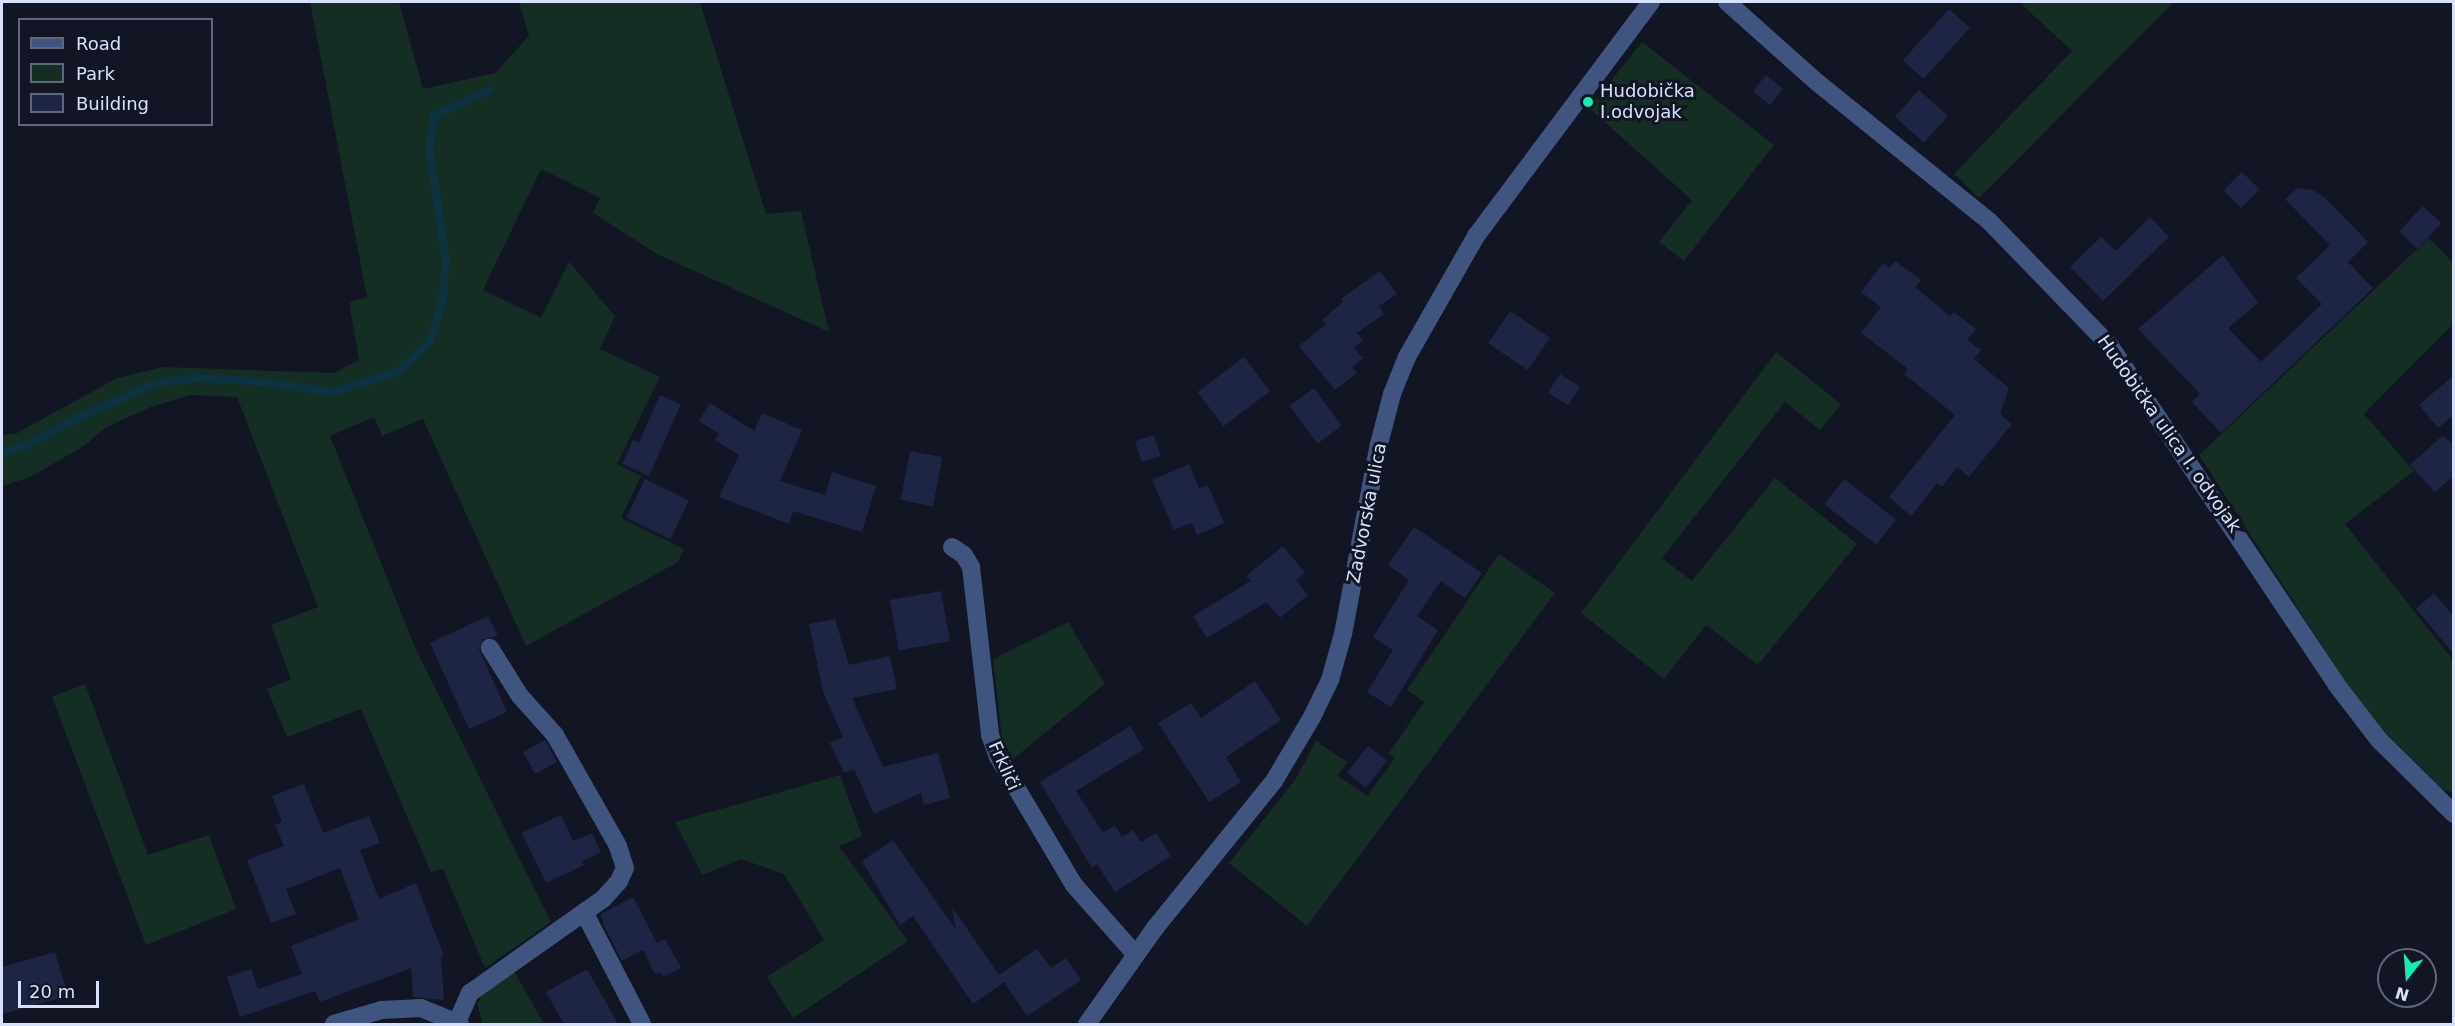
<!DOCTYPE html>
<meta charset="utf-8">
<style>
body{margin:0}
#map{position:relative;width:2455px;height:1026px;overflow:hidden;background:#111524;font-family:"DejaVu Sans",sans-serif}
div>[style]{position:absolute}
.green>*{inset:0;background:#142e23}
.stream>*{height:8px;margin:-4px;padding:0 4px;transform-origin:4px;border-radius:4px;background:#0e3340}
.building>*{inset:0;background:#1e2544;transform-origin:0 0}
.minor>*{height:18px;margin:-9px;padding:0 9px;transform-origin:9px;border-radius:9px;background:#3f5580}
.dots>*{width:16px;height:16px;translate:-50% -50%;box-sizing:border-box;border:3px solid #111524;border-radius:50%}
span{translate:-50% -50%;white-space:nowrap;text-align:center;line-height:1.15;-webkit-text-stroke:6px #111524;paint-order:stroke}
.poi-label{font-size:18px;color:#d7e1fc}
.left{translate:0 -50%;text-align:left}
.street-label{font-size:18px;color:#d7e1fc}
.frame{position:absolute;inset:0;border:3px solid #d7e1fc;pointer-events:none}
.legend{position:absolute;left:18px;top:18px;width:195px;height:108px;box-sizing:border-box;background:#111524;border:2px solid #60677a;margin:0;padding:8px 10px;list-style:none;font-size:18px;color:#d7e1fc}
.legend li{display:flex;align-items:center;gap:12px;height:30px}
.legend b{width:30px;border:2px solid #60677a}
.north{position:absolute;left:2377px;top:948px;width:60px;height:60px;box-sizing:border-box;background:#111524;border:2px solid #60677a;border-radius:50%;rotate:197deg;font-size:16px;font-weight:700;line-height:24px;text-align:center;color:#d7e1fc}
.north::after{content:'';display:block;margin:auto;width:21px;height:27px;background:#11eeb1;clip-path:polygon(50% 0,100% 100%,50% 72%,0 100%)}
.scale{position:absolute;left:18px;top:981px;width:81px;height:27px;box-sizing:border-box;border:3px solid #d7e1fc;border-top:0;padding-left:8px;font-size:18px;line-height:21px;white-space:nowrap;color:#d7e1fc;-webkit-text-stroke:4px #111524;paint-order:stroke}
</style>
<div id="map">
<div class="green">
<div style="clip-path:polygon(310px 2px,399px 2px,423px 89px,495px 73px,529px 36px,519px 2px,700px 2px,766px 214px,801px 211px,829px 332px,657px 254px,593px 213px,600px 198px,541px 169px,483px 290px,541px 318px,569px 262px,615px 316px,600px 349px,660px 377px,617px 464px,641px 476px,621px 518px,684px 549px,678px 562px,526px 646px,423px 419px,382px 436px,374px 417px,330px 436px,414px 645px,551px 922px,485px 968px,443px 869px,431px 872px,361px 709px,287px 737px,267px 689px,291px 679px,271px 625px,318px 607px,237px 397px,190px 395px,148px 408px,105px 428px,84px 446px,30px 477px,2px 486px,2px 435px,15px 434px,117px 378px,164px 367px,334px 373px,359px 360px,349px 302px,367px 297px)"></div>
<div style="clip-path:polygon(2019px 2px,2174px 2px,1979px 198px,1954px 174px,2072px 51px)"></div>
<div style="clip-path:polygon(1642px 42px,1774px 145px,1684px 261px,1659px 242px,1692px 200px,1589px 108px)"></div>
<div style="clip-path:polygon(2429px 238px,2453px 263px,2453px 324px,2364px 414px,2414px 471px,2345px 524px,2453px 660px,2453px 792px,2443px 790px,2416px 768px,2383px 732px,2342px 677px,2199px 455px)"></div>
<div style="clip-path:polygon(1776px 352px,1841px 404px,1820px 430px,1785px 402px,1662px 558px,1692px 581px,1775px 478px,1857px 544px,1758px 665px,1706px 625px,1664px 679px,1581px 613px)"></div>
<div style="clip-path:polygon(1499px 554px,1555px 593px,1307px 926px,1229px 863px,1295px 780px,1316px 741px,1347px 762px,1338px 776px,1367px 796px,1395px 758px,1389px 753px,1424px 702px,1407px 690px)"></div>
<div style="clip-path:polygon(1068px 622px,1105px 684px,1012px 760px,1002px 738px,993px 659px)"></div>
<div style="clip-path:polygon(85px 684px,148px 855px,209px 835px,236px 909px,146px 945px,52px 697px)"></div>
<div style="clip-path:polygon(840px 775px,862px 836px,839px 846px,908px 941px,793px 1018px,767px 977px,824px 940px,784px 874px,741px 859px,702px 875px,675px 822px)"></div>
<div style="clip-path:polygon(514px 971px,544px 1024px,483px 1024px,477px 1004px,482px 995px)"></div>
</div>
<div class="stream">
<div style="left:2px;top:453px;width:28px;rotate:-18deg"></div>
<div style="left:29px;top:444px;width:52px;rotate:-28.5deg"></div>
<div style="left:75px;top:419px;width:89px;rotate:-24deg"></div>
<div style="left:156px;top:383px;width:41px;rotate:-7deg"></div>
<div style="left:197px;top:378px;width:55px;rotate:3.1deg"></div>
<div style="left:252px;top:381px;width:81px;rotate:7.8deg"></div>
<div style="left:332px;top:392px;width:70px;rotate:-17.4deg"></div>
<div style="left:399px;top:371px;width:43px;rotate:-44.1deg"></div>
<div style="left:430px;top:341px;width:44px;rotate:-72.8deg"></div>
<div style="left:443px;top:299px;width:39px;rotate:-86deg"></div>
<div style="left:446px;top:260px;width:113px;rotate:-98.6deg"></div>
<div style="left:429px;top:148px;width:32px;rotate:-81deg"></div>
<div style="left:434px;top:116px;width:62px;rotate:-24.9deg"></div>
</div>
<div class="building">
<div style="left:1949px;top:9px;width:28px;height:69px;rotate:42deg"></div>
<div style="left:1766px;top:75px;width:22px;height:21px;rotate:39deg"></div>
<div style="left:1919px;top:90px;width:39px;height:36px;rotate:42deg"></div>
<div style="left:2242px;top:172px;width:25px;height:26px;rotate:45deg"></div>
<div style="clip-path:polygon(2298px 188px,2313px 190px,2325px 198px,2368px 242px,2348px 262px,2373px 288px,2221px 433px,2192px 402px,2200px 394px,2138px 329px,2223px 255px,2258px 303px,2228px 328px,2261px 362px,2322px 304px,2296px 278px,2330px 245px,2285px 199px)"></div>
<div style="left:2423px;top:206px;width:25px;height:35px;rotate:43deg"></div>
<div style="clip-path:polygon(2150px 217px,2169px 237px,2103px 301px,2070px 267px,2101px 237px,2116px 251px)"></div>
<div style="clip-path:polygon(1895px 261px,1921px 280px,1915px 287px,1950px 316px,1954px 312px,1976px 329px,1967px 340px,1981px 350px,1974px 359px,2009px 388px,2000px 414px,2012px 424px,1969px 477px,1957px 467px,1942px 487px,1937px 483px,1911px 516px,1889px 497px,1955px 415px,1904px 374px,1908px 369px,1861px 333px,1881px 307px,1861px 292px,1883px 263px,1889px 268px)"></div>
<div style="clip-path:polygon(1380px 271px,1397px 294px,1379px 306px,1384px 314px,1357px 333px,1363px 340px,1354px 348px,1363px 358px,1352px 367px,1357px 373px,1335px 390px,1299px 346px,1326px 324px,1322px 320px,1343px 302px,1341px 299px)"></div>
<div style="left:1510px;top:311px;width:48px;height:39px;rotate:34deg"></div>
<div style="left:1244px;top:357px;width:43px;height:58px;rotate:53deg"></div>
<div style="left:1560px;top:374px;width:24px;height:22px;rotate:33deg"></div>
<div style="clip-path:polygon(2454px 375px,2454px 415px,2438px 428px,2419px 405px)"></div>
<div style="left:1314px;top:388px;width:47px;height:30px;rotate:54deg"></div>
<div style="clip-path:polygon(660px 395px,681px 404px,649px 476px,622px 464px,633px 440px,639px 442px)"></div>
<div style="clip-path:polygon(710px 403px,754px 431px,762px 413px,802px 430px,780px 481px,825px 495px,832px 472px,876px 486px,862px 532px,793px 511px,789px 524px,719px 497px,739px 455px,715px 440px,719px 434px,699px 421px)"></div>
<div style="left:1154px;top:435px;width:22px;height:20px;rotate:72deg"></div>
<div style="clip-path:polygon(2443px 435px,2454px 446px,2454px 476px,2435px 492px,2410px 465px)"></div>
<div style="left:910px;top:451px;width:33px;height:50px;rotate:11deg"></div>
<div style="clip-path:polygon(1189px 464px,1199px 488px,1208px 485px,1224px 523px,1197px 535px,1192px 523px,1174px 530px,1152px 480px)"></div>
<div style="left:645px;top:479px;width:49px;height:43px;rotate:26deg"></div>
<div style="left:1844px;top:479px;width:66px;height:32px;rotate:38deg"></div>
<div style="clip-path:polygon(1414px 527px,1482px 573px,1465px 598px,1441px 581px,1417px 616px,1438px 630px,1391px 707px,1367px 692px,1393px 650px,1373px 637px,1409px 580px,1388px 565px)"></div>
<div style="clip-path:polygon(1283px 546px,1305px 573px,1296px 580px,1308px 595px,1280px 618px,1267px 602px,1207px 638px,1193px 616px,1251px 581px,1246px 576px)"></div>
<div style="left:941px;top:591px;width:51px;height:52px;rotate:80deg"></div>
<div style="clip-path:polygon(2434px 593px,2454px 617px,2454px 654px,2416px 609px)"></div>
<div style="clip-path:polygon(488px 616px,498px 636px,484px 639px,479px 649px,507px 712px,469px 729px,430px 643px)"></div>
<div style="clip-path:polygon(835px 619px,849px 665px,890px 656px,897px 689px,852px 698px,883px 767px,938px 753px,950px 798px,924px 805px,921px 793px,874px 814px,854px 769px,844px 773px,830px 743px,843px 737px,823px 692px,809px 624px)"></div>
<div style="clip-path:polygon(1255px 681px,1281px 720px,1226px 757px,1241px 782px,1209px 802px,1158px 723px,1191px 703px,1201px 718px)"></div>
<div style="clip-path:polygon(1130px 726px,1144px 749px,1076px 791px,1103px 833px,1115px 825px,1122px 837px,1133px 830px,1141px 842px,1156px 833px,1171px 856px,1115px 892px,1097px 864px,1092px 868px,1040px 782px)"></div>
<div style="left:545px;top:740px;width:25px;height:25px;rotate:61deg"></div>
<div style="left:1368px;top:746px;width:24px;height:34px;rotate:38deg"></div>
<div style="clip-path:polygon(304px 784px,323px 833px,369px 816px,380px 843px,360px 850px,379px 899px,416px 883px,444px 956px,441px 957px,444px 1000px,413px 997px,411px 968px,320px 1002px,315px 991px,240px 1017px,227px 977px,251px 969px,258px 989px,302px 974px,291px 946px,359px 919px,340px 868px,286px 889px,296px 914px,271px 923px,247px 860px,284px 846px,275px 825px,282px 822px,272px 796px)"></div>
<div style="clip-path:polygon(561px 815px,573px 841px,592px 833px,601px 852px,582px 861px,584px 865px,546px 883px,522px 833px)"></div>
<div style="clip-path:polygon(893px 840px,956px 930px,952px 907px,999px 975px,1037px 949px,1051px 968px,1066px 958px,1081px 980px,1027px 1016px,1004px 982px,973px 1004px,913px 916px,900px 925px,862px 861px)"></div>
<div style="clip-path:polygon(633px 897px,657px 943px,665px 939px,681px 968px,663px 977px,660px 972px,655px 974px,643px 950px,622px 961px,603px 924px,601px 914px)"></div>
<div style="clip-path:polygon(55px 952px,68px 996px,2px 1014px,2px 967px)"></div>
<div style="clip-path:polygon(587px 969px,618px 1024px,564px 1024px,546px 992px)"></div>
</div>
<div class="minor">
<div style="left:1727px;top:2px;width:122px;rotate:41.7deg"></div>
<div style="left:1818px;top:83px;width:220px;rotate:38.9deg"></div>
<div style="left:1989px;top:221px;width:174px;rotate:45.9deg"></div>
<div style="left:2110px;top:346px;width:407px;rotate:56.2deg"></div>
<div style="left:2336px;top:684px;width:71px;rotate:52.5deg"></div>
<div style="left:2379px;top:740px;width:105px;rotate:44.6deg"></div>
<div style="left:952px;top:547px;width:14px;rotate:34deg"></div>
<div style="left:964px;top:555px;width:14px;rotate:60deg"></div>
<div style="left:971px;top:567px;width:169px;rotate:83.5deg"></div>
<div style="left:990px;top:735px;width:23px;rotate:70deg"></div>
<div style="left:998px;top:757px;width:149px;rotate:59.3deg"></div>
<div style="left:1074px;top:885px;width:92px;rotate:48.5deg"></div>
<div style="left:584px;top:912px;width:126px;rotate:62.6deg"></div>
<div style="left:457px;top:1022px;width:32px;rotate:-66deg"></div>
<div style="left:470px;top:993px;width:163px;rotate:-35.3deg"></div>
<div style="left:603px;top:899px;width:24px;rotate:-48deg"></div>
<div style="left:619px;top:881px;width:14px;rotate:-65deg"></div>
<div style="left:625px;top:868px;width:23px;rotate:-108deg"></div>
<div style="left:618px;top:846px;width:128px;rotate:-119.6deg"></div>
<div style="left:555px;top:735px;width:52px;rotate:-131.9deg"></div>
<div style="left:520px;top:696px;width:57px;rotate:-122deg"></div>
<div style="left:334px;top:1024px;width:50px;rotate:-16.3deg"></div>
<div style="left:382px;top:1010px;width:39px;rotate:-3deg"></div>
<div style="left:421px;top:1008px;width:42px;rotate:22.3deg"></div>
<div style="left:1087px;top:1024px;width:118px;rotate:-54.7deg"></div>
<div style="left:1155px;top:928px;width:189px;rotate:-51deg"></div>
<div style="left:1274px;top:781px;width:74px;rotate:-59.3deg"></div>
<div style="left:1312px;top:717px;width:41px;rotate:-64.1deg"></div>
<div style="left:1330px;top:680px;width:48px;rotate:-74.2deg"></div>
<div style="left:1343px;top:634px;width:193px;rotate:-79.3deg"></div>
<div style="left:1379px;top:444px;width:52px;rotate:-75.4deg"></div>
<div style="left:1392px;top:394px;width:40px;rotate:-68deg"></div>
<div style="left:1407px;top:357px;width:139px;rotate:-60.3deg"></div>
<div style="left:1476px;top:236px;width:292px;rotate:-53.2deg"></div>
</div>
<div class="dots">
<div style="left:1588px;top:102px;background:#11eeb1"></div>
</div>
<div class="poi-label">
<span class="left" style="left:1600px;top:102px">Hudobička<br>I.odvojak</span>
</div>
<div class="street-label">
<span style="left:2169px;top:434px;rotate:55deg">Hudobička ulica I. odvojak</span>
<span style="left:1367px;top:513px;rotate:-79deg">Zadvorska ulica</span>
<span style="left:1004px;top:766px;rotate:66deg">Frkliči</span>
</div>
<div class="frame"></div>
<ul class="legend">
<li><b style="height:8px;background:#3f5580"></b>Road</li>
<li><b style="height:16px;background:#142e23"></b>Park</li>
<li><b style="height:16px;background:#1e2544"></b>Building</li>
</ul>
<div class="north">N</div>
<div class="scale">20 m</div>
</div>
